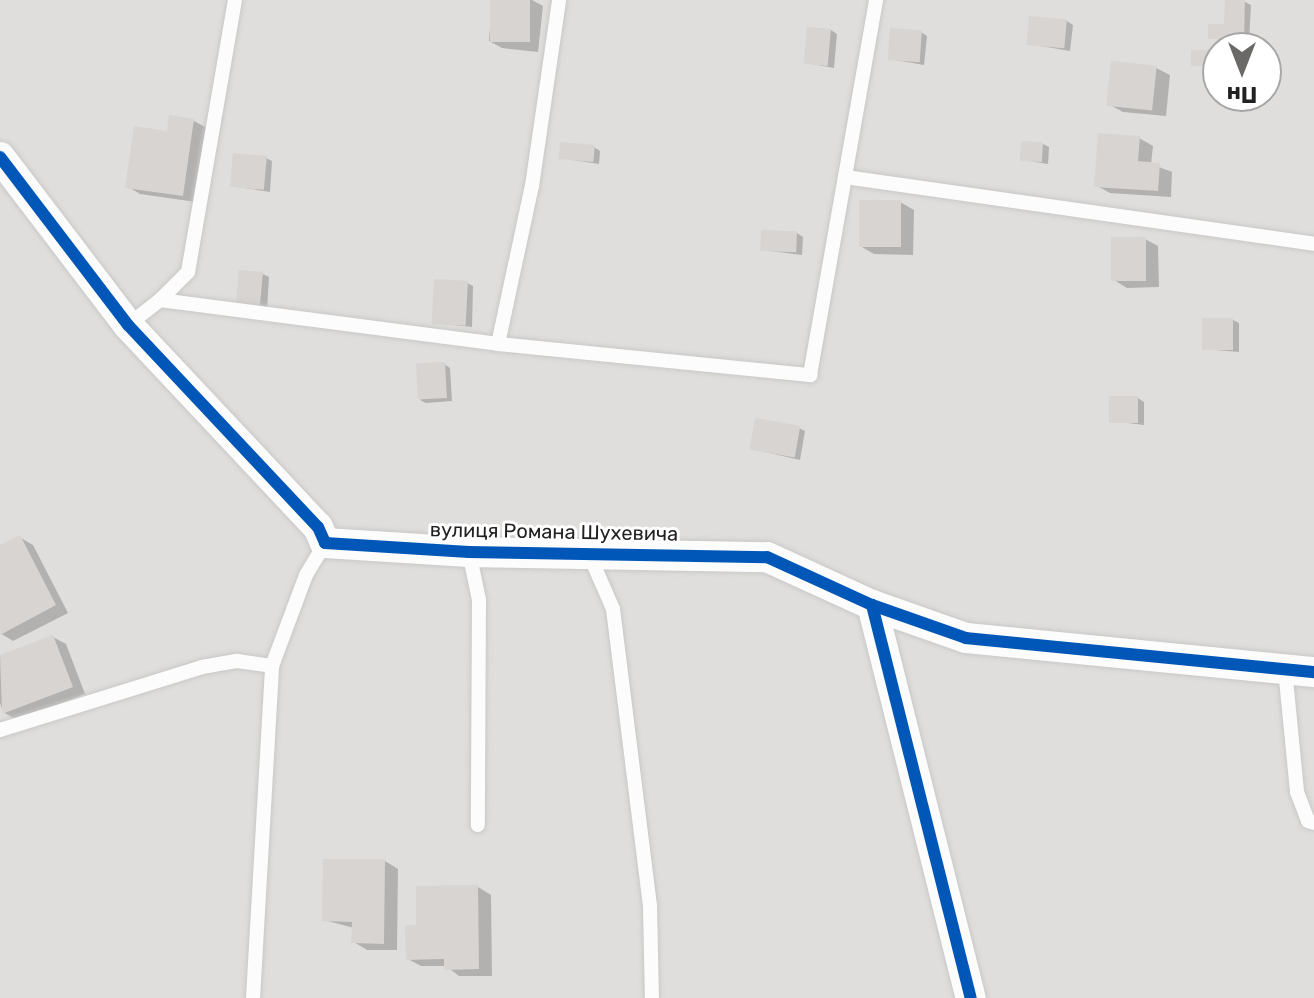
<!DOCTYPE html>
<meta charset="utf-8">
<style>
body{margin:0}
#map{position:relative;width:1314px;height:998px;overflow:hidden;background:#f0eeeb;font-family:Rubik,sans-serif}
div>[style]{position:absolute}
.residential>*{inset:0;background:#dfdedc}
.shadow>*{inset:0;background:#0003}
.building>*{inset:0;background:#d7d4d2;transform-origin:0 0}
.roads{filter:drop-shadow(0 0 2px #c9c8c7) drop-shadow(0 0 2px #c9c8c7)}
.service>*{height:14px;margin:-7px;padding:0 7px;transform-origin:7px;border-radius:7px;background:#fdfcfc}
.minor>*{height:30px;margin:-15px;padding:0 15px;transform-origin:15px;border-radius:15px;background:#fdfcfc}
.cycleway>*{height:12px;margin:-6px;padding:0 6px;transform-origin:6px;border-radius:6px;background:#0057b8}
span{translate:-50% -50%;white-space:nowrap;text-align:center;line-height:1.15;-webkit-text-stroke:6px #fff;paint-order:stroke}
.street-label{font-size:20px;color:#222}
.north{position:absolute;left:1202px;top:32px;width:80px;height:80px;box-sizing:border-box;background:#fff;border:2px solid #a7a7a7;border-radius:50%;rotate:180deg;font-size:22px;font-weight:700;line-height:32px;text-align:center;color:#222}
.north::after{content:'';display:block;margin:auto;width:28px;height:36px;background:#6a6968;clip-path:polygon(50% 0,100% 100%,50% 72%,0 100%)}
</style>
<div id="map">
<div class="residential">
<div style="clip-path:polygon(evenodd,0 0,1314px 0,1314px 998px,0 998px,0 0,1218px 48px,1266px 48px,1266px 96px,1218px 96px,1218px 48px)"></div>
</div>
<div class="shadow">
<div style="clip-path:polygon(492px 0,532px 0,543px 6px,538px 52px,502px 48px,489px 41px)"></div>
<div style="clip-path:polygon(1245px 2px,1251px 5px,1249px 42px,1210px 38px)"></div>
<div style="clip-path:polygon(1067px 21px,1073px 25px,1070px 51px,1029px 44px)"></div>
<div style="clip-path:polygon(831px 30px,837px 34px,834px 68px,807px 63px)"></div>
<div style="clip-path:polygon(921px 32px,927px 36px,924px 65px,889px 59px)"></div>
<div style="clip-path:polygon(1218px 52px,1218px 68px,1193px 65px)"></div>
<div style="clip-path:polygon(1156px 68px,1170px 75px,1166px 116px,1123px 112px,1110px 105px)"></div>
<div style="clip-path:polygon(194px 121px,207px 128px,196px 202px,140px 194px,127px 186px,168px 133px)"></div>
<div style="clip-path:polygon(1139px 138px,1153px 146px,1151px 164px,1172px 172px,1171px 197px,1110px 193px,1097px 186px)"></div>
<div style="clip-path:polygon(1043px 144px,1049px 147px,1048px 164px,1023px 160px)"></div>
<div style="clip-path:polygon(594px 147px,600px 151px,599px 164px,560px 158px)"></div>
<div style="clip-path:polygon(266px 158px,272px 161px,270px 192px,232px 186px)"></div>
<div style="clip-path:polygon(900px 202px,914px 210px,913px 255px,874px 254px,860px 246px)"></div>
<div style="clip-path:polygon(797px 233px,803px 237px,802px 255px,762px 250px)"></div>
<div style="clip-path:polygon(1145px 239px,1158px 246px,1159px 287px,1127px 288px,1114px 280px)"></div>
<div style="clip-path:polygon(263px 274px,269px 277px,267px 310px,245px 309px)"></div>
<div style="clip-path:polygon(467px 283px,473px 286px,472px 327px,434px 323px)"></div>
<div style="clip-path:polygon(1233px 320px,1239px 323px,1239px 352px,1204px 349px)"></div>
<div style="clip-path:polygon(444px 364px,450px 368px,452px 401px,426px 403px,420px 400px)"></div>
<div style="clip-path:polygon(1138px 398px,1144px 402px,1144px 425px,1111px 421px)"></div>
<div style="clip-path:polygon(799px 428px,805px 431px,800px 460px,752px 449px)"></div>
<div style="clip-path:polygon(19px 537px,33px 545px,68px 613px,13px 641px,0 633px,0 547px)"></div>
<div style="clip-path:polygon(53px 637px,66px 644px,85px 694px,17px 720px,3px 712px,0 703px,0 657px)"></div>
<div style="clip-path:polygon(385px 861px,398px 869px,397px 950px,367px 950px,354px 942px,354px 928px,324px 920px)"></div>
<div style="clip-path:polygon(478px 887px,491px 895px,492px 976px,459px 976px,446px 966px,421px 966px,408px 959px,418px 926px)"></div>
</div>
<div class="building">
<div style="left:490px;top:0;width:40px;height:42px"></div>
<div style="clip-path:polygon(1225px 0,1245px 0,1244px 40px,1208px 39px,1208px 24px,1224px 24px)"></div>
<div style="left:1029px;top:16px;width:38px;height:29px;rotate:5deg"></div>
<div style="left:807px;top:27px;width:24px;height:37px;rotate:5deg"></div>
<div style="left:890px;top:28px;width:32px;height:32px;rotate:4deg"></div>
<div style="left:1191px;top:50px;width:27px;height:16px"></div>
<div style="left:1111px;top:61px;width:46px;height:45px;rotate:6deg"></div>
<div style="clip-path:polygon(169px 115px,194px 119px,183px 196px,125px 188px,134px 126px,167px 131px)"></div>
<div style="clip-path:polygon(1098px 133px,1140px 136px,1138px 161px,1160px 163px,1158px 191px,1094px 187px)"></div>
<div style="left:1021px;top:141px;width:22px;height:20px;rotate:3deg"></div>
<div style="left:560px;top:142px;width:35px;height:17px;rotate:5deg"></div>
<div style="left:233px;top:153px;width:34px;height:34px;rotate:5deg"></div>
<div style="left:859px;top:200px;width:42px;height:47px"></div>
<div style="left:761px;top:230px;width:36px;height:21px;rotate:2deg"></div>
<div style="left:1111px;top:237px;width:35px;height:44px"></div>
<div style="left:239px;top:270px;width:24px;height:37px;rotate:5deg"></div>
<div style="left:434px;top:279px;width:34px;height:45px;rotate:3deg"></div>
<div style="left:1202px;top:318px;width:31px;height:32px"></div>
<div style="left:445px;top:362px;width:36px;height:29px;rotate:87deg"></div>
<div style="left:1109px;top:396px;width:29px;height:27px"></div>
<div style="left:755px;top:418px;width:46px;height:32px;rotate:10deg"></div>
<div style="clip-path:polygon(20px 535px,56px 605px,0 635px,0 545px)"></div>
<div style="clip-path:polygon(53px 635px,73px 687px,2px 714px,0 655px)"></div>
<div style="clip-path:polygon(323px 859px,385px 859px,384px 944px,351px 943px,352px 922px,322px 921px)"></div>
<div style="clip-path:polygon(478px 885px,479px 969px,444px 970px,444px 959px,406px 960px,405px 925px,416px 925px,416px 886px)"></div>
</div>
<div class="roads">
<div class="service">
<div style="left:845px;top:177px;width:474px;rotate:8.1deg"></div>
<div style="left:160px;top:300px;width:40px;rotate:-45deg"></div>
<div style="left:188px;top:272px;width:276px;rotate:-80.2deg"></div>
<div style="left:128px;top:325px;width:41px;rotate:-38deg"></div>
<div style="left:160px;top:300px;width:341px;rotate:7.4deg"></div>
<div style="left:498px;top:344px;width:162px;rotate:-77.9deg"></div>
<div style="left:532px;top:186px;width:188px;rotate:-81.7deg"></div>
<div style="left:498px;top:344px;width:314px;rotate:5.7deg"></div>
<div style="left:810px;top:375px;width:381px;rotate:-80deg"></div>
<div style="left:469px;top:552px;width:49px;rotate:78.2deg"></div>
<div style="left:479px;top:600px;width:225px;rotate:90.3deg"></div>
<div style="left:589px;top:554px;width:60px;rotate:66.4deg"></div>
<div style="left:613px;top:609px;width:299px;rotate:82.9deg"></div>
<div style="left:650px;top:906px;width:92px;rotate:88.8deg"></div>
<div style="left:1285px;top:669px;width:124px;rotate:84.4deg"></div>
<div style="left:1297px;top:792px;width:31px;rotate:69deg"></div>
<div style="left:1308px;top:821px;width:6px;rotate:18deg"></div>
<div style="left:0;top:730px;width:212px;rotate:-17.3deg"></div>
<div style="left:202px;top:667px;width:36px;rotate:-10deg"></div>
<div style="left:237px;top:661px;width:35px;rotate:8deg"></div>
<div style="left:253px;top:998px;width:333px;rotate:-86.7deg"></div>
<div style="left:272px;top:666px;width:97px;rotate:-69.5deg"></div>
<div style="left:306px;top:575px;width:37px;rotate:-59deg"></div>
</div>
<div class="minor">
<div style="left:0;top:157px;width:211px;rotate:52.7deg"></div>
<div style="left:128px;top:325px;width:277px;rotate:46.8deg"></div>
<div style="left:318px;top:527px;width:17px;rotate:66deg"></div>
<div style="left:325px;top:543px;width:144px;rotate:3.6deg"></div>
<div style="left:469px;top:552px;width:298px;rotate:1deg"></div>
<div style="left:767px;top:557px;width:115px;rotate:24.6deg"></div>
<div style="left:872px;top:605px;width:100px;rotate:19.3deg"></div>
<div style="left:966px;top:638px;width:350px;rotate:5.6deg"></div>
<div style="left:872px;top:605px;width:405px;rotate:75.9deg"></div>
</div>
</div>
<div class="cycleway">
<div style="left:0;top:157px;width:211px;rotate:52.7deg"></div>
<div style="left:128px;top:325px;width:277px;rotate:46.8deg"></div>
<div style="left:318px;top:527px;width:17px;rotate:66deg"></div>
<div style="left:325px;top:543px;width:144px;rotate:3.6deg"></div>
<div style="left:469px;top:552px;width:298px;rotate:1deg"></div>
<div style="left:767px;top:557px;width:115px;rotate:24.6deg"></div>
<div style="left:872px;top:605px;width:100px;rotate:19.3deg"></div>
<div style="left:966px;top:638px;width:350px;rotate:5.6deg"></div>
<div style="left:872px;top:605px;width:405px;rotate:75.9deg"></div>
</div>
<div class="street-label">
<span style="left:554px;top:532px;rotate:1deg">вулиця Романа Шухевича</span>
</div>
<div class="north">Пн</div>
</div>
